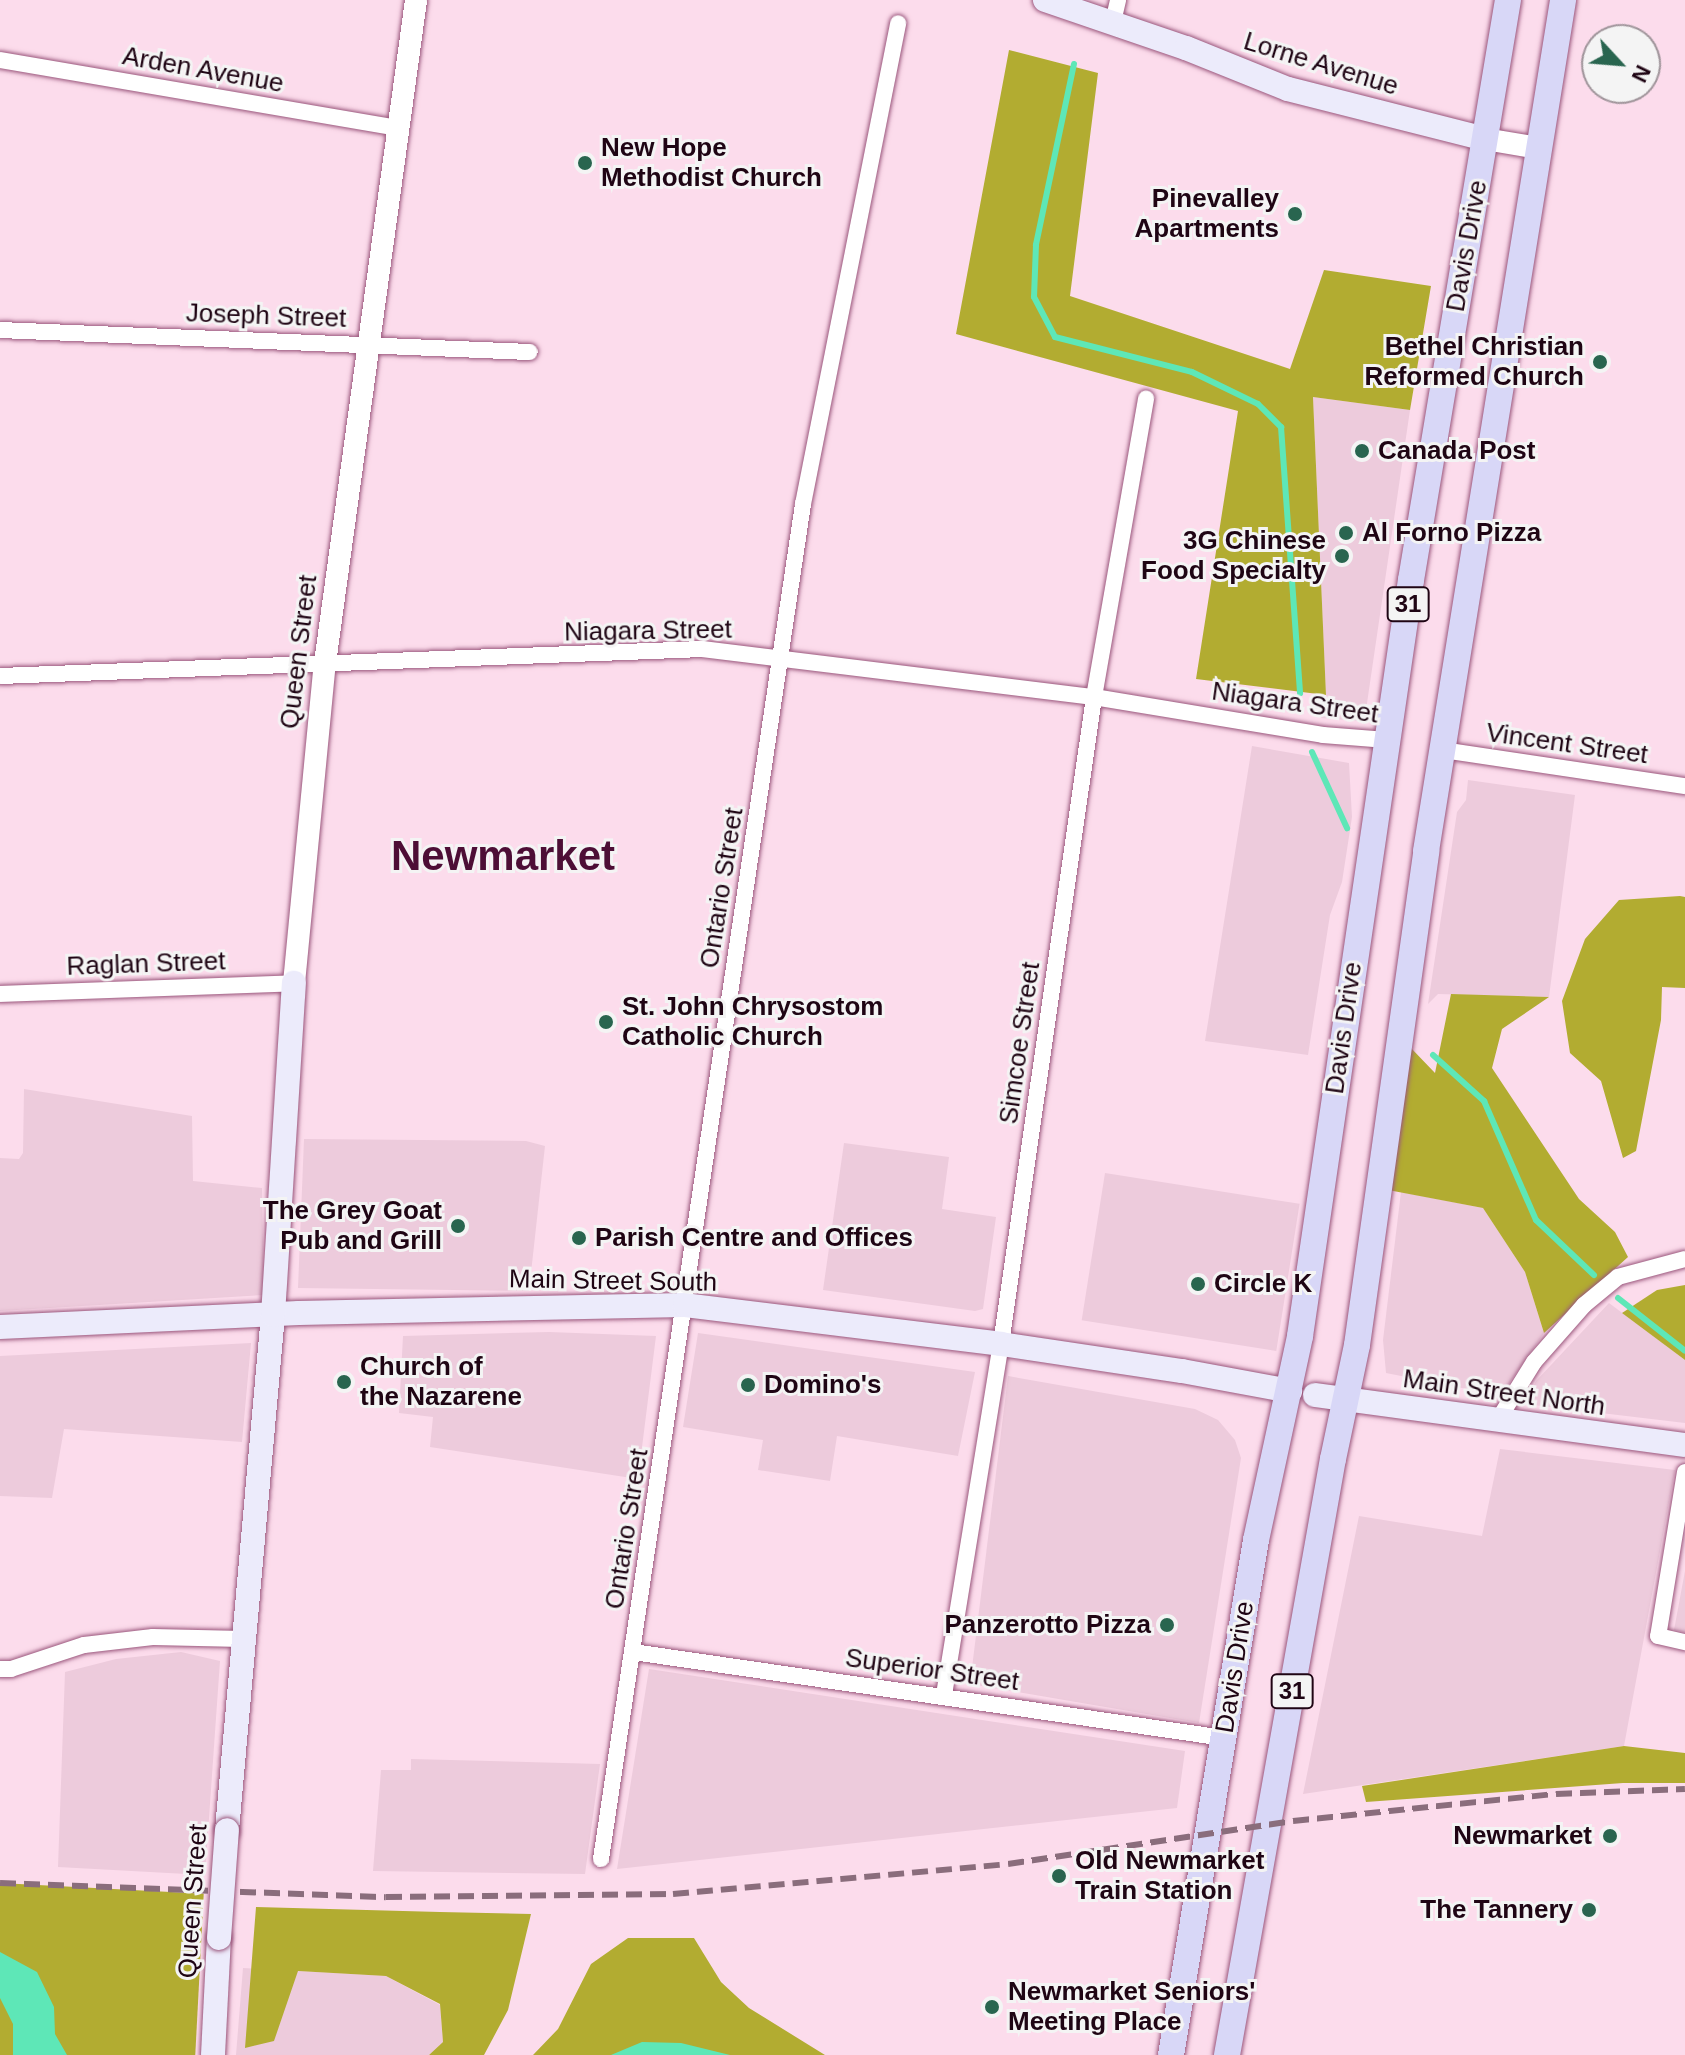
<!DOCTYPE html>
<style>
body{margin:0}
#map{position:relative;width:1685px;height:2055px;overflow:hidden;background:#fcdcec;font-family:Helvetica,sans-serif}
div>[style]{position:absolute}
.built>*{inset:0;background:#edcbdc;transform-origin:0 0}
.forest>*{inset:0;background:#b2ac31;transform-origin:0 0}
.water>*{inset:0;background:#5ee7b7}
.stream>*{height:6px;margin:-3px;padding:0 3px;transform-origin:3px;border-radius:3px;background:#5ee7b7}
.roads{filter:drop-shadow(0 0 2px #9a567c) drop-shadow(0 0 2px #9a567c)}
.minor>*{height:16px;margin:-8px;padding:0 8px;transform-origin:8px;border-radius:8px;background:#fff}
.tertiary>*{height:22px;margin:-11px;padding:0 11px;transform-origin:11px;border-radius:11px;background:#fff}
.secondary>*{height:24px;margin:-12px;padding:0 12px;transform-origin:12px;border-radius:12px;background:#ecebfb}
.primary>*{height:26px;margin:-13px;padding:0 13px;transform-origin:13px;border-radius:13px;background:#d8d7f7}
.rail>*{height:6px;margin-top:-3px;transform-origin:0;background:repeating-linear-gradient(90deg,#8a6d7c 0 16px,transparent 0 24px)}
.bridges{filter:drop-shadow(0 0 2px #9a567c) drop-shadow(0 0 2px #9a567c)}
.secondary-bridge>*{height:24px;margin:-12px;padding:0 12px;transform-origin:12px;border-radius:12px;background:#ecebfb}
.dots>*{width:22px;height:22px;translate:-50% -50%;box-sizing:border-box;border:4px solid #f4f4f4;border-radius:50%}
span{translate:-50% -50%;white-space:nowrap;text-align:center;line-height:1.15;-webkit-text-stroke:6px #f4f4f4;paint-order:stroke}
.shield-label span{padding:2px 6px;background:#f4f4f4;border:2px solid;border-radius:6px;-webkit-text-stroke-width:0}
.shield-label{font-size:24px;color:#1f0514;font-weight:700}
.street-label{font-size:26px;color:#1f0514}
.poi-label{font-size:26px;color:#1f0514;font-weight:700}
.left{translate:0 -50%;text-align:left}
.right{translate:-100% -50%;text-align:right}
.town-label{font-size:42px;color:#4d0e36;font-weight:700}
.north{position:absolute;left:1581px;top:24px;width:80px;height:80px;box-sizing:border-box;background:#f4f4f4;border:2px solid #9f949a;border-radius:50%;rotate:116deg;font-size:22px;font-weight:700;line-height:32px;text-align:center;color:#1f0514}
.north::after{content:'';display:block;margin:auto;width:28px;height:36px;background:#29654f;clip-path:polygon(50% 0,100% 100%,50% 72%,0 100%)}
</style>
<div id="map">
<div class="built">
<div style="clip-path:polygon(1313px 397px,1410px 410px,1366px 710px,1361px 710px,1359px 721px,1321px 718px,1326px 695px)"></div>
<div style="clip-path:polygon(1252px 746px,1349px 763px,1352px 817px,1342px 882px,1330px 915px,1308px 1055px,1205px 1041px)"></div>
<div style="clip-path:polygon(1468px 780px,1575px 795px,1549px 997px,1438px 994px,1428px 1004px,1457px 812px,1466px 800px)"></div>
<div style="clip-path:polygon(24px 1089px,192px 1116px,193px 1181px,262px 1188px,264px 1295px,0 1311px,0 1158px,19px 1159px,23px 1153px)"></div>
<div style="clip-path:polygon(304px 1139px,526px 1141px,545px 1146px,529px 1291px,298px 1288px)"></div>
<div style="clip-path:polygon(844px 1143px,949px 1157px,942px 1209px,996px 1217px,983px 1309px,975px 1311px,823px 1290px)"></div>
<div style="left:1105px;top:1173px;width:197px;height:149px;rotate:9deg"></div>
<div style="clip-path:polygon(1401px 1192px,1483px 1208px,1525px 1272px,1544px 1333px,1505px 1389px,1482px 1392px,1386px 1373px,1383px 1340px)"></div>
<div style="clip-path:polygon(1609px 1303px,1685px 1360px,1685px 1423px,1525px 1404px,1536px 1381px)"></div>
<div style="clip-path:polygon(549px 1332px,656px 1336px,638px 1479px,430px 1447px,433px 1417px,399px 1413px,403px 1336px)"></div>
<div style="clip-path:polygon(698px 1333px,975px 1372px,958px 1456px,837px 1436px,830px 1481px,758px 1470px,763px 1440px,683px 1427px)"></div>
<div style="clip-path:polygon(251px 1343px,242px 1442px,64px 1429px,52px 1498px,0 1496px,0 1356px)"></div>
<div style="clip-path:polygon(1008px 1376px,1195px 1409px,1218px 1420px,1235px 1440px,1241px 1458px,1199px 1723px,970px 1684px)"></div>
<div style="clip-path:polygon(1500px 1449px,1675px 1470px,1624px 1746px,1303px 1794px,1359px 1516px,1482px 1536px)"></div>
<div style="clip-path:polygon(1685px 1571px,1685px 1632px,1674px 1630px)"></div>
<div style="clip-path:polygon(181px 1652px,220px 1661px,205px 1875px,58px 1867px,65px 1672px,116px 1659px)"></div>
<div style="clip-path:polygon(649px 1669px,1185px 1751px,1177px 1808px,617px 1869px)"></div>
<div style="clip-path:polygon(411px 1759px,600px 1764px,585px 1874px,373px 1871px,381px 1770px,411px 1770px)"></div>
<div style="clip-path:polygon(243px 1968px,386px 1976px,440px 2005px,443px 2042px,429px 2055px,236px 2055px)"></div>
</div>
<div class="forest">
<div style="clip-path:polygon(1009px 50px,1098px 73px,1070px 296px,1290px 369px,1324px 270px,1431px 286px,1410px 410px,1313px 397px,1326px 695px,1196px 679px,1238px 411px,956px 334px)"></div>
<div style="clip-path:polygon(1680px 896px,1685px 897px,1685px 988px,1662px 987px,1661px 1020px,1636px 1151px,1623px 1158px,1601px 1081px,1570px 1053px,1562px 1001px,1585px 939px,1619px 900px)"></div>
<div style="clip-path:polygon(1451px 994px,1549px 997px,1502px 1029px,1492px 1068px,1579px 1199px,1615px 1232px,1628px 1257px,1544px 1333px,1525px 1272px,1483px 1208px,1388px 1190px,1410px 1047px,1435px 1073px)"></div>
<div style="clip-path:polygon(1685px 1285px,1685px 1360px,1622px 1313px,1657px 1290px)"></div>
<div style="clip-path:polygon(1624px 1746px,1685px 1753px,1685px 1783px,1623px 1783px,1366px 1802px,1362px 1786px)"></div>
<div style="left:0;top:1883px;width:204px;height:172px;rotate:3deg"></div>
<div style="clip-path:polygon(256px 1907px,440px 1912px,531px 1914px,508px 2010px,484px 2055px,429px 2055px,443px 2042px,440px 2004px,386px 1976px,298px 1971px,274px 2041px,245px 2048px)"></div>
<div style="clip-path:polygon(628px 1938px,694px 1938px,721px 1982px,749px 2008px,825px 2055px,533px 2055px,558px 2029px,591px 1964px)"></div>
</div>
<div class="water">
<div style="clip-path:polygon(0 1952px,37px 1972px,54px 2007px,55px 2034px,67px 2055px,13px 2055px,13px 2024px,0 1998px)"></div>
<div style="clip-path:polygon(642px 2042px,681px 2043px,730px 2055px,611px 2055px)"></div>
</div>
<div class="stream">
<div style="left:1074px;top:64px;width:185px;rotate:101.9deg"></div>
<div style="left:1036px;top:245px;width:52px;rotate:92.2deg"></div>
<div style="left:1034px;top:297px;width:45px;rotate:62.3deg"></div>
<div style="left:1055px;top:337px;width:141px;rotate:14.3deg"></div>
<div style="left:1192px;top:372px;width:73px;rotate:25.9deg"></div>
<div style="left:1258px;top:404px;width:33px;rotate:45deg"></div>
<div style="left:1281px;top:427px;width:267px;rotate:85.9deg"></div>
<div style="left:1312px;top:752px;width:84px;rotate:65.3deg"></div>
<div style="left:1433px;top:1055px;width:69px;rotate:42deg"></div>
<div style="left:1484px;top:1101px;width:130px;rotate:66.4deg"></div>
<div style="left:1536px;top:1220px;width:80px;rotate:43.5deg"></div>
<div style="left:1618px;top:1298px;width:85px;rotate:38.3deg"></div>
</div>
<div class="roads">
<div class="minor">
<div style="left:1113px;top:22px;width:23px;rotate:-77deg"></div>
<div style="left:0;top:60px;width:404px;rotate:9.7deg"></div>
<div style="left:0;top:330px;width:530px;rotate:2.38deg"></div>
<div style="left:0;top:676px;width:703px;rotate:-2.2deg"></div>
<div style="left:702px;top:649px;width:395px;rotate:7deg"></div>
<div style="left:1094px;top:697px;width:232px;rotate:9.4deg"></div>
<div style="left:1323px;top:735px;width:64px;rotate:4.5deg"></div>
<div style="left:1443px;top:750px;width:245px;rotate:8.5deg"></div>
<div style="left:0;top:994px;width:294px;rotate:-2.1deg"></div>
<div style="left:1498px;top:1420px;width:68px;rotate:-58.2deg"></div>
<div style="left:1534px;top:1362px;width:76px;rotate:-48.7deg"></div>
<div style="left:1584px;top:1305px;width:44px;rotate:-39.5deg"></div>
<div style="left:1618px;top:1277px;width:69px;rotate:-15deg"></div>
<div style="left:1685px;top:1472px;width:166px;rotate:99.3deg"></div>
<div style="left:1658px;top:1636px;width:28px;rotate:13deg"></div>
<div style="left:633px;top:1652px;width:597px;rotate:8.28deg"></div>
<div style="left:0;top:1669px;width:11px"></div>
<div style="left:11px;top:1669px;width:77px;rotate:-18.2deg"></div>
<div style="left:84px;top:1645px;width:69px;rotate:-6.6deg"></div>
<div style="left:153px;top:1637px;width:90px;rotate:1.3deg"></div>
<div style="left:944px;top:1695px;width:356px;rotate:-80.8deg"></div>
<div style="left:1001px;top:1344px;width:654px;rotate:-81.82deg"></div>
<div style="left:1094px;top:697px;width:303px;rotate:-80.1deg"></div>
<div style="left:601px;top:1859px;width:1370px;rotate:-81.52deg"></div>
<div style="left:803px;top:504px;width:490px;rotate:-78.8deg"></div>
</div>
<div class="tertiary">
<div style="left:1485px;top:139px;width:55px;rotate:9.5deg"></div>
<div style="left:294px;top:983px;width:321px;rotate:-84.5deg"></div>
<div style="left:325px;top:663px;width:669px;rotate:-82.18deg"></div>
</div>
<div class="secondary">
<div style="left:1045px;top:0;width:149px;rotate:18.8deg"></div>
<div style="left:1186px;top:48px;width:110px;rotate:21.9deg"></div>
<div style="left:1288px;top:89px;width:203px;rotate:14.2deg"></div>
<div style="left:0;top:1327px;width:299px;rotate:-2.7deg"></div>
<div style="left:299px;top:1313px;width:386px;rotate:-1.2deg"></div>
<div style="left:685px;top:1305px;width:318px;rotate:7deg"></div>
<div style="left:1001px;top:1344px;width:183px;rotate:8.5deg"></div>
<div style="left:1182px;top:1371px;width:110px;rotate:10.5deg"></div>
<div style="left:1315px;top:1395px;width:373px;rotate:7.7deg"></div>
<div style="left:227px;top:1830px;width:517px;rotate:-84.9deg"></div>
<div style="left:273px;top:1315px;width:333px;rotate:-86.4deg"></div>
<div style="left:213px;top:2055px;width:117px;rotate:-87.1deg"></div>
</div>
<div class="primary">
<div style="left:1171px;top:2055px;width:522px;rotate:-80.63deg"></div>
<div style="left:1256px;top:1540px;width:209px;rotate:-77.8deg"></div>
<div style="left:1300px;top:1336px;width:764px;rotate:-81.65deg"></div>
<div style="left:1411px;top:580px;width:588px;rotate:-80.51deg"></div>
<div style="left:1227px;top:2055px;width:605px;rotate:-79.92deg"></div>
<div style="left:1333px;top:1459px;width:116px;rotate:-78.1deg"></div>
<div style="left:1357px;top:1345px;width:499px;rotate:-82deg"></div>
<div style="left:1426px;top:851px;width:862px;rotate:-80.85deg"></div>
</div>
</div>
<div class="rail">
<div style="left:0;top:1883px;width:386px;rotate:2.1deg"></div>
<div style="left:386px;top:1897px;width:287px;rotate:-0.6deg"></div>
<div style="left:673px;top:1894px;width:336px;rotate:-5.1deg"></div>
<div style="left:1008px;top:1864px;width:288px;rotate:-8.6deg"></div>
<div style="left:1293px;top:1821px;width:264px;rotate:-5.9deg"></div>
<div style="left:1556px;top:1794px;width:129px;rotate:-2.2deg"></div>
</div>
<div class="bridges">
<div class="secondary-bridge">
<div style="left:219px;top:1938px;width:108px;rotate:-85.8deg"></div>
</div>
</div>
<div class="dots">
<div style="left:585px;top:163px;background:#29654f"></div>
<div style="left:1295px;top:214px;background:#29654f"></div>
<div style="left:1600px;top:362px;background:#29654f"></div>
<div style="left:1362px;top:451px;background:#29654f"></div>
<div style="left:1346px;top:533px;background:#29654f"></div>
<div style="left:1342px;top:556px;background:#29654f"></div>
<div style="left:606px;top:1022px;background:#29654f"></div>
<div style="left:458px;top:1226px;background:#29654f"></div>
<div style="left:579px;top:1238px;background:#29654f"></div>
<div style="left:1198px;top:1284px;background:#29654f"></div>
<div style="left:344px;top:1382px;background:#29654f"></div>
<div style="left:748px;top:1385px;background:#29654f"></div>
<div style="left:1167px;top:1625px;background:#29654f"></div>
<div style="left:1610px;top:1836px;background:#29654f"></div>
<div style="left:1059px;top:1876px;background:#29654f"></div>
<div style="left:1589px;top:1910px;background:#29654f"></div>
<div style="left:992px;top:2007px;background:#29654f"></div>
</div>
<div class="shield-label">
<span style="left:1408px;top:604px">31</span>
<span style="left:1292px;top:1691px">31</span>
</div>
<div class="street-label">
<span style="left:1321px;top:64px;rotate:17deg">Lorne Avenue</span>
<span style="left:203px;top:70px;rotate:10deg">Arden Avenue</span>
<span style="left:1467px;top:246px;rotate:-80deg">Davis Drive</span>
<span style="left:266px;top:316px;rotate:2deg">Joseph Street</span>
<span style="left:648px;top:631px;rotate:-1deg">Niagara Street</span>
<span style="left:299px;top:652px;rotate:-83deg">Queen Street</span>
<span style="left:1295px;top:703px;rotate:8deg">Niagara Street</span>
<span style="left:1567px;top:744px;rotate:8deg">Vincent Street</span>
<span style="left:722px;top:888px;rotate:-81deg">Ontario Street</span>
<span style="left:146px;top:964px;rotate:-2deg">Raglan Street</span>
<span style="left:1344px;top:1028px;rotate:-82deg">Davis Drive</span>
<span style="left:1020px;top:1043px;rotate:-82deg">Simcoe Street</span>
<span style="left:613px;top:1281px;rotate:1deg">Main Street South</span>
<span style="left:1504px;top:1393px;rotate:8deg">Main Street North</span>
<span style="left:627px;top:1529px;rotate:-81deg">Ontario Street</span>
<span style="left:1235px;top:1667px;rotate:-81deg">Davis Drive</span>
<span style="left:932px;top:1670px;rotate:8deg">Superior Street</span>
<span style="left:193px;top:1901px;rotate:-86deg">Queen Street</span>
</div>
<div class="poi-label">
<span class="left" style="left:601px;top:163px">New Hope<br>Methodist Church</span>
<span class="right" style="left:1279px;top:214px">Pinevalley<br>Apartments</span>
<span class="right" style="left:1584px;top:362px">Bethel Christian<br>Reformed Church</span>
<span class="left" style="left:1378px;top:451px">Canada Post</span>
<span class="left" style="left:1362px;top:533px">Al Forno Pizza</span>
<span class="right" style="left:1326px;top:556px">3G Chinese<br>Food Specialty</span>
<span class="left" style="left:622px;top:1022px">St. John Chrysostom<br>Catholic Church</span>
<span class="right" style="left:442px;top:1226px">The Grey Goat<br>Pub and Grill</span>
<span class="left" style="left:595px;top:1238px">Parish Centre and Offices</span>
<span class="left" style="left:1214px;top:1284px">Circle K</span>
<span class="left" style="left:360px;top:1382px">Church of<br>the Nazarene</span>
<span class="left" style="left:764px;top:1385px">Domino's</span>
<span class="right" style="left:1151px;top:1625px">Panzerotto Pizza</span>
<span class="right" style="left:1592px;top:1836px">Newmarket</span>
<span class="left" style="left:1075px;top:1876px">Old Newmarket<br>Train Station</span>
<span class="right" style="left:1573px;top:1910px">The Tannery</span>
<span class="left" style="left:1008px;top:2007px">Newmarket Seniors'<br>Meeting Place</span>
</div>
<div class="town-label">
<span style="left:503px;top:856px">Newmarket</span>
</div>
<div class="north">N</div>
</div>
